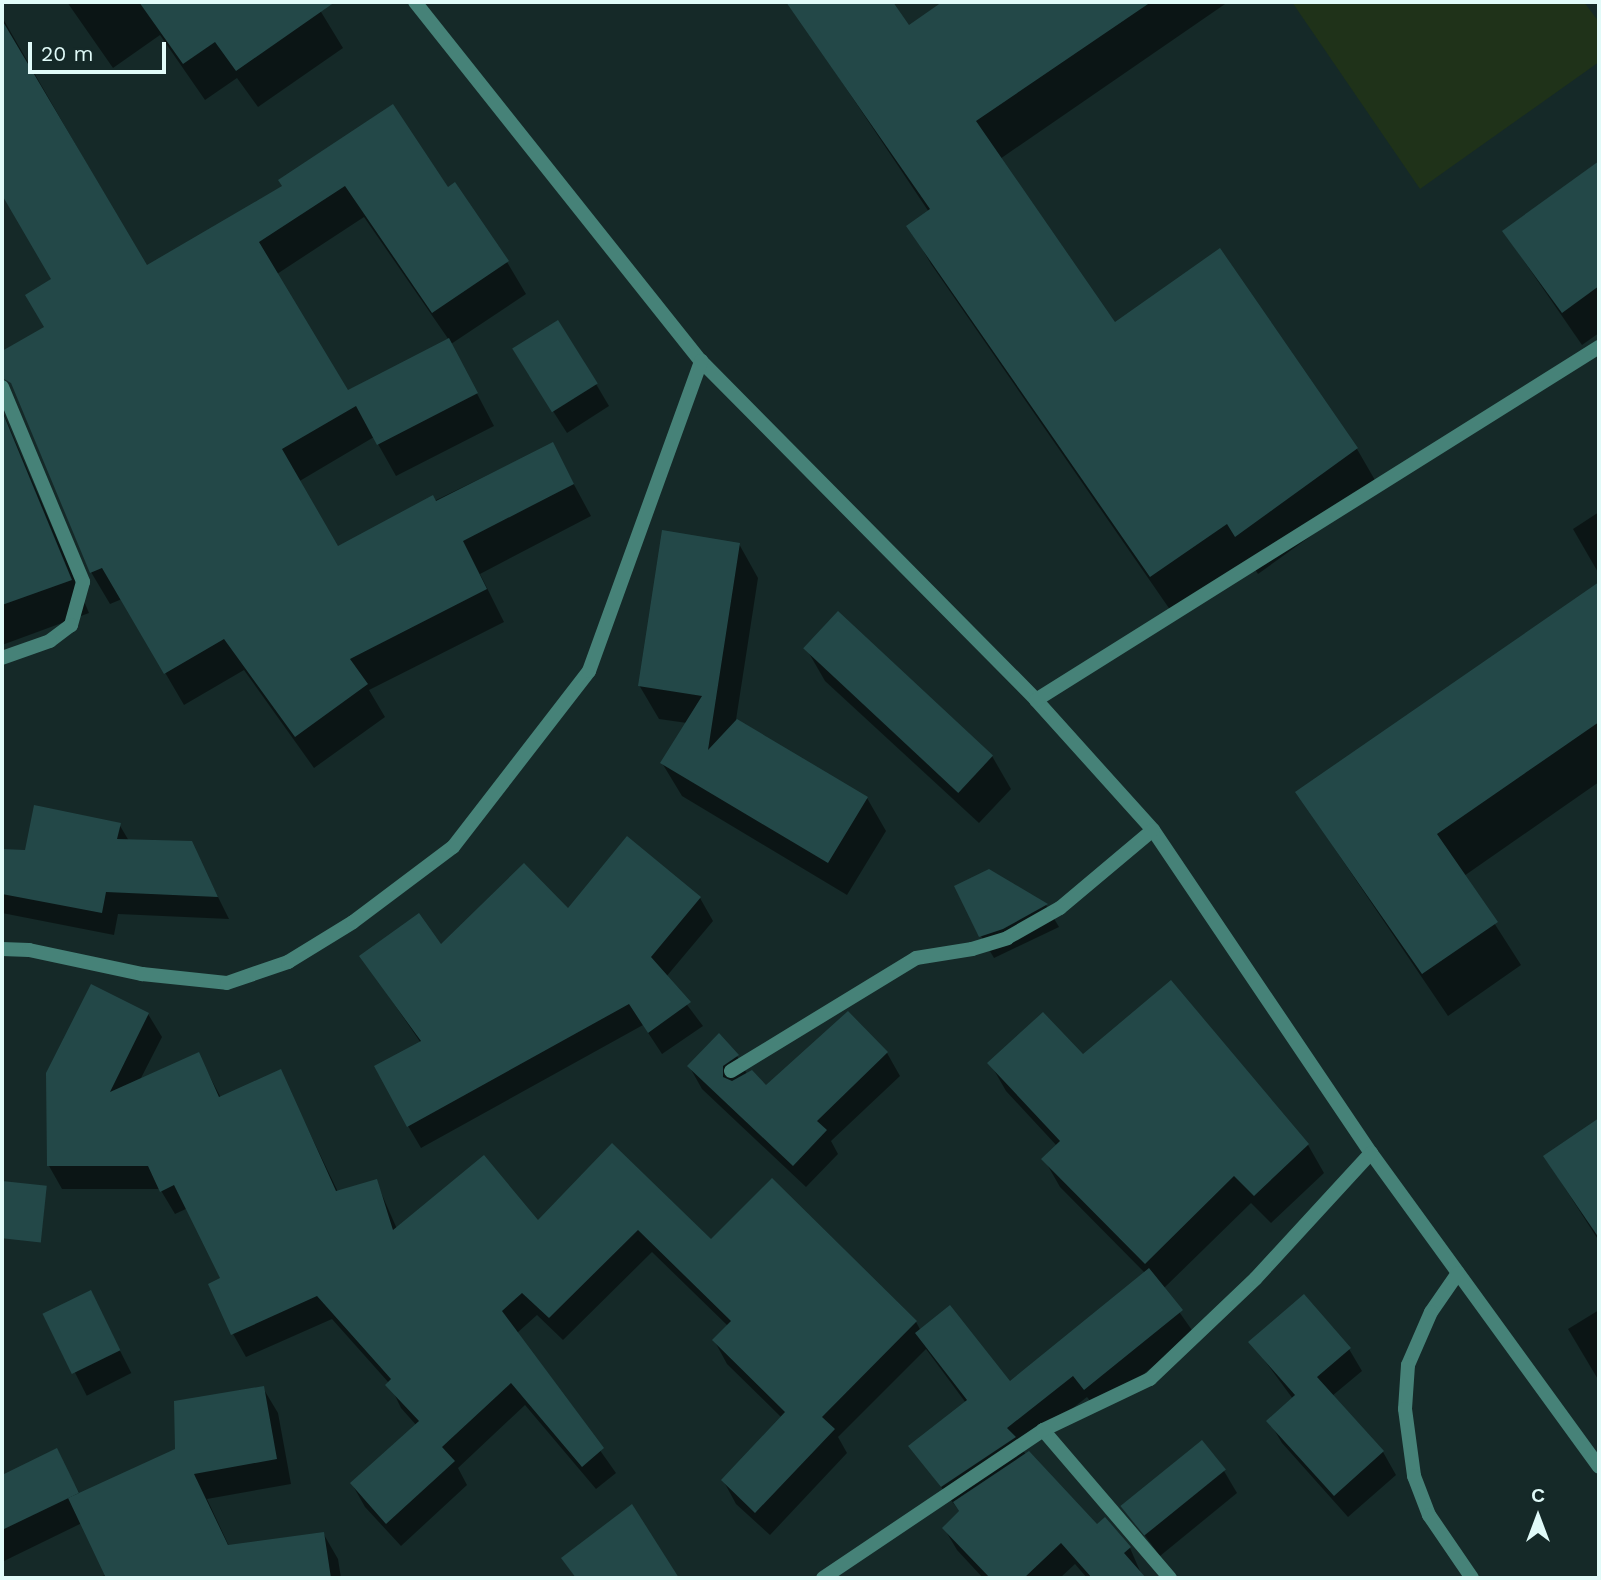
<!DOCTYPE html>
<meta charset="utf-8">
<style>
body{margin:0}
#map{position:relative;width:1601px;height:1580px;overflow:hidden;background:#152928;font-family:"Work Sans",sans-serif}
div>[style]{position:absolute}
.green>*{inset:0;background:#1f3219}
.shadow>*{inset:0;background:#0007;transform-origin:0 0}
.building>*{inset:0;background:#234848;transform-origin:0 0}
.minor>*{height:14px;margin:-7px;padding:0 7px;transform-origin:7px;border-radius:7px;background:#468278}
span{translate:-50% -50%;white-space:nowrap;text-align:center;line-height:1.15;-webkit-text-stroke:5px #152928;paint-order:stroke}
.frame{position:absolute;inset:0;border:4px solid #e1fbf9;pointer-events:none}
.north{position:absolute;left:1503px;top:1482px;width:70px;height:70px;-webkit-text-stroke:5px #152928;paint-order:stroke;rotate:0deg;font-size:19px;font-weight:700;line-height:28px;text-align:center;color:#e1fbf9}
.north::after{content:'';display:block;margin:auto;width:24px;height:32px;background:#e1fbf9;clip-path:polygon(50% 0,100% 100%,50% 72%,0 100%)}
.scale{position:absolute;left:28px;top:42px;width:138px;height:32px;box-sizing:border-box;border:4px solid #e1fbf9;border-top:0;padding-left:9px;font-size:21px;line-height:24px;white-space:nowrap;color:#e1fbf9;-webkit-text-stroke:5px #152928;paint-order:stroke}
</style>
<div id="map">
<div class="green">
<div style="clip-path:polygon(1292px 2px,1584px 2px,1599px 22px,1599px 62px,1420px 189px)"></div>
</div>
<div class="shadow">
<div style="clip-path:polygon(67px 2px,315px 2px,343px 48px,258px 107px,237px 78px,205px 100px,160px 35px,113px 68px)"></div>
<div style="clip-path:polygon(891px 2px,908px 27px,945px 2px,1228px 2px,1000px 159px,1114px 324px,1357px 449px,1379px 487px,1258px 574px,1250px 561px,1173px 614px,931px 264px,909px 226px,929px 212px,789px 3px)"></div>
<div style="clip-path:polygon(evenodd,2px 17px,146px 267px,284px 187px,280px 180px,448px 189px,507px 262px,526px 294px,451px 344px,494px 426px,396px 476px,374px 437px,298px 482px,337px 548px,552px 444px,591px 516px,480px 574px,504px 622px,369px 690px,385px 717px,314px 768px,244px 670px,184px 705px,122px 599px,110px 604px,91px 572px,18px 387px,2px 360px,2px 353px,46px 328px,53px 279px,2px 192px,2px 17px,364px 217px,449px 340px,347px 393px,277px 274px,364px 217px)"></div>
<div style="clip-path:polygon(1599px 163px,1599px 333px,1582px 345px,1504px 232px)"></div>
<div style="clip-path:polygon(528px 372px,596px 384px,609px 406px,567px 433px)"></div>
<div style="clip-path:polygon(2px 410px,89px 613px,2px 645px)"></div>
<div style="clip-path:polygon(1599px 512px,1599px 574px,1573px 529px)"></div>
<div style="clip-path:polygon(739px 544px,758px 578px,736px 720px,867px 798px,886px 831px,847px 895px,682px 796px,662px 763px,687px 723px,659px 719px,639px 685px)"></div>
<div style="clip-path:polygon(1599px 584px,1599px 782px,1464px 876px,1521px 965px,1448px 1016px,1297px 793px)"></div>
<div style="clip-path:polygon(806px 648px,992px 756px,1011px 789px,979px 823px,825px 681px)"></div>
<div style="clip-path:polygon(119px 824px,129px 841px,191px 843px,229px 919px,118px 914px,114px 935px,2px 913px,2px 851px,26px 852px)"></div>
<div style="clip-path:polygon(989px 871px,1046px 905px,1059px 927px,994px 958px,981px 936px)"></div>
<div style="clip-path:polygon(700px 898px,713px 921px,666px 977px,703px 1026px,662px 1054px,643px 1025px,421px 1148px,408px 1126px,421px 1043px,361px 956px,441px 946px,568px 911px)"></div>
<div style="clip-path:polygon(1171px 983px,1308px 1145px,1324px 1173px,1271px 1223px,1251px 1203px,1163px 1289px,1194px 1333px,1098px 1411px,1087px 1397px,1021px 1449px,1097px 1527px,1105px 1520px,1130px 1548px,1143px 1578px,1087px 1578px,1075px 1564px,1060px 1578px,983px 1578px,957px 1550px,944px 1528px,960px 1512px,910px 1446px,966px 1403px,926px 1349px,838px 1437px,847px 1453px,770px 1535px,736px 1504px,723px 1480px,782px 1418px,727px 1364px,714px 1340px,728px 1326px,652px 1252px,563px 1340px,537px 1315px,517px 1333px,616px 1473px,596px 1489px,525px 1405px,458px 1468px,467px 1485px,401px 1546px,365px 1507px,352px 1484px,417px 1426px,401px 1408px,389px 1383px,332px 1319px,246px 1357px,233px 1334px,223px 1279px,188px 1208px,175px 1214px,160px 1189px,62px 1189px,49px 1166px,148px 1014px,162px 1037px,140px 1080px,198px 1054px,221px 1098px,280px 1071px,338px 1192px,376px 1181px,397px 1229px,537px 1222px,612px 1145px,711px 1242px,916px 1322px,921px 1331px,1009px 1383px,1145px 1273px,1060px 1187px,1044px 1159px,1057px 1146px,1006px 1091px,990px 1063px,1083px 1057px)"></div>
<div style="clip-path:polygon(848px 1013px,887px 1053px,900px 1076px,831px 1141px,838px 1154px,806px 1187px,702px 1089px,689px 1066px,737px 1056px,747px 1074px,766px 1088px)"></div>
<div style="clip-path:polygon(1599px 1120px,1599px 1241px,1545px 1157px)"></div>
<div style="left:90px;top:1292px;width:91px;height:50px;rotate:63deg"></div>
<div style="clip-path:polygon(1599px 1310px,1599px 1381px,1568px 1329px)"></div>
<div style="clip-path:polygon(1251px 1342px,1349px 1349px,1362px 1371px,1332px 1396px,1383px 1452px,1396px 1475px,1348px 1517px,1282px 1443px,1269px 1421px,1293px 1399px)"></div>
<div style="clip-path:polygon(263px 1388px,278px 1413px,291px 1484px,207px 1499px,229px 1546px,323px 1533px,338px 1559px,341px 1578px,94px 1578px,106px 1575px,82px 1523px,2px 1562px,2px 1489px,62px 1462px,80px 1494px,177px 1450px)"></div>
<div style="clip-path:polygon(1224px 1471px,1237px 1493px,1160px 1556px,1123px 1506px)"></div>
</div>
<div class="building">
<div style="clip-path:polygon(139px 2px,335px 2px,236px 71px,215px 42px,183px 64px)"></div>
<div style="clip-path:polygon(786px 2px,893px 2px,909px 25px,942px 2px,1151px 2px,976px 121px,1115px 322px,1220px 248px,1358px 448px,1235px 537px,1227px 524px,1150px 577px,906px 226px,930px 209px)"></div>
<div style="clip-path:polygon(2px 20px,147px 265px,282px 186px,278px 180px,393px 104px,448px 187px,455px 182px,509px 261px,432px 313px,345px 186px,259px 242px,348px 390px,449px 338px,478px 393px,377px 445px,356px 406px,282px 449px,338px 546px,433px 495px,436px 501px,553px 442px,574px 484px,463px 541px,487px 589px,350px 659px,368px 684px,295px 737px,224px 639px,164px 674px,102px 568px,90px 573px,11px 383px,2px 378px,2px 351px,44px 327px,25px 295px,51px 279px,2px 195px)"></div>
<div style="clip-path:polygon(1599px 161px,1599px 286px,1562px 313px,1502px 231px)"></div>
<div style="left:558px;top:320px;width:75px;height:54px;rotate:58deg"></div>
<div style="clip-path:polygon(2px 411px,72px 580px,2px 605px)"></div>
<div style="clip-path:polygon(662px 530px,740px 543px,708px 750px,737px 719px,868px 797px,828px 863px,660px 763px,702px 696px,638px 686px)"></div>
<div style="clip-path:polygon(1599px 582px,1599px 722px,1437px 834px,1498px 922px,1422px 974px,1295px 792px)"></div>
<div style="left:838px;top:611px;width:212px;height:51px;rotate:43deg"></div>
<div style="clip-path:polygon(34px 805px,121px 823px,117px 839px,192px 841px,218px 897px,106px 892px,102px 913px,2px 894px,2px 849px,25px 850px)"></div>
<div style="clip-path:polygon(627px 836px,701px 897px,651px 957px,691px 1002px,648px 1033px,629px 1004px,407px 1127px,374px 1066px,421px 1041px,359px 956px,419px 913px,441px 944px,524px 863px,568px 908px)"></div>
<div style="clip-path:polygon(989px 869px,1048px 904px,1003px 929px,979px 937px,954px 886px)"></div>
<div style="clip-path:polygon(1171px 980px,1309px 1144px,1254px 1196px,1234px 1176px,1145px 1264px,1041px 1159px,1060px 1141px,987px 1063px,1043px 1012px,1083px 1054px)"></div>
<div style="clip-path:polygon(91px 984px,149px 1013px,110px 1092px,199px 1052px,219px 1097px,281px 1069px,336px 1191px,377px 1179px,393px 1230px,484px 1155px,538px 1220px,612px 1143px,711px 1239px,772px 1178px,917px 1321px,822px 1417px,835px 1429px,755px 1513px,721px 1480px,785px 1412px,712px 1340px,731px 1321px,638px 1230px,549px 1318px,522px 1293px,502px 1311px,604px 1448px,582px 1467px,511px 1383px,442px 1447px,455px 1461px,386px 1524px,350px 1483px,419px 1421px,385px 1385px,391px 1379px,317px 1296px,231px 1335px,208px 1284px,220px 1278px,174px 1185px,160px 1192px,148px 1166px,47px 1166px,46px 1073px)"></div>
<div style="clip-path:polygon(848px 1011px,888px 1052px,817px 1121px,827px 1130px,793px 1166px,687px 1066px,719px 1033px,739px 1055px,723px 1066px,723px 1077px,732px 1081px,752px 1070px,766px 1085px)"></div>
<div style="clip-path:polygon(1599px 1118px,1599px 1238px,1543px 1156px)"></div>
<div style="left:2px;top:1181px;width:45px;height:57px;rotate:6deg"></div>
<div style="clip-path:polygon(1149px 1268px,1183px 1310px,1084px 1390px,1073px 1376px,1007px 1428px,1016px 1437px,941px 1487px,908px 1446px,967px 1400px,915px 1333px,950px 1305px,1010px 1381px)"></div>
<div style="left:91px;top:1290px;width:67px;height:54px;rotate:64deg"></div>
<div style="clip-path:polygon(1304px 1294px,1351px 1348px,1317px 1377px,1384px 1451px,1334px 1496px,1266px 1421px,1295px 1395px,1248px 1342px)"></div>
<div style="clip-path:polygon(264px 1386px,277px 1459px,194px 1474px,228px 1545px,324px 1532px,331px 1578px,106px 1578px,68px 1498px,175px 1449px,174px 1401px)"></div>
<div style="left:1202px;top:1440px;width:38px;height:105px;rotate:51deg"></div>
<div style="clip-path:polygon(57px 1448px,79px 1493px,2px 1530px,2px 1475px)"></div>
<div style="clip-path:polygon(1029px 1451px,1097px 1524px,1105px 1517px,1131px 1547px,1124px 1553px,1146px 1578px,1092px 1578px,1061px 1543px,1024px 1578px,990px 1578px,942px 1528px,959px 1511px,953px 1502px)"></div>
<div style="clip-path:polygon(632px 1504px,679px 1578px,576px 1578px,561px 1558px)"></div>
</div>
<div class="minor">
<div style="left:415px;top:2px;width:459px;rotate:51.5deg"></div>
<div style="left:701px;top:361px;width:477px;rotate:45.3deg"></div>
<div style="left:1036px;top:700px;width:175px;rotate:48deg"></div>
<div style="left:1153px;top:830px;width:390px;rotate:56deg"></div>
<div style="left:1371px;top:1153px;width:388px;rotate:54deg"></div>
<div style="left:2px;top:387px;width:211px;rotate:67.4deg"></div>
<div style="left:83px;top:582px;width:45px;rotate:105.6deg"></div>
<div style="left:71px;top:625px;width:26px;rotate:143deg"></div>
<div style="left:50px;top:641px;width:51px;rotate:160.5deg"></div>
<div style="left:1036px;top:700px;width:665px;rotate:-32.09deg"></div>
<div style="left:2px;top:949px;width:27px;rotate:2deg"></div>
<div style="left:29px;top:950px;width:116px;rotate:12deg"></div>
<div style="left:142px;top:974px;width:85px;rotate:6deg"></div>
<div style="left:227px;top:983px;width:65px;rotate:-19deg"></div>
<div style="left:288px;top:962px;width:76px;rotate:-31.6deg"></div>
<div style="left:353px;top:922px;width:125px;rotate:-36.9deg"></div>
<div style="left:453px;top:847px;width:222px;rotate:-52.3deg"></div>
<div style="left:589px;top:671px;width:330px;rotate:-70.1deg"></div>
<div style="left:731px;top:1071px;width:217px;rotate:-31.4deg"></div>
<div style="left:916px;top:958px;width:57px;rotate:-9.1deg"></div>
<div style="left:972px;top:949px;width:37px;rotate:-17deg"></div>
<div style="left:1007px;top:938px;width:61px;rotate:-29.5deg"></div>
<div style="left:1060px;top:908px;width:121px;rotate:-40deg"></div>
<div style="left:1458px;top:1273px;width:47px;rotate:124.7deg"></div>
<div style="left:1431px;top:1312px;width:58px;rotate:113.5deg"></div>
<div style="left:1408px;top:1365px;width:44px;rotate:93.9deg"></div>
<div style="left:1405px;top:1409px;width:68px;rotate:82.3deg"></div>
<div style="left:1414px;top:1476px;width:42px;rotate:69deg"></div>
<div style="left:1429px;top:1515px;width:76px;rotate:55.7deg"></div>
<div style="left:1043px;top:1430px;width:195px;rotate:49.4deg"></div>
<div style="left:823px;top:1578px;width:265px;rotate:-33.9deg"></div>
<div style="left:1043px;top:1430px;width:119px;rotate:-25.5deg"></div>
<div style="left:1150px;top:1379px;width:146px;rotate:-43.6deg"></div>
<div style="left:1256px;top:1278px;width:170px;rotate:-47.4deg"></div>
</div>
<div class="frame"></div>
<div class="north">С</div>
<div class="scale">20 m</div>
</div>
